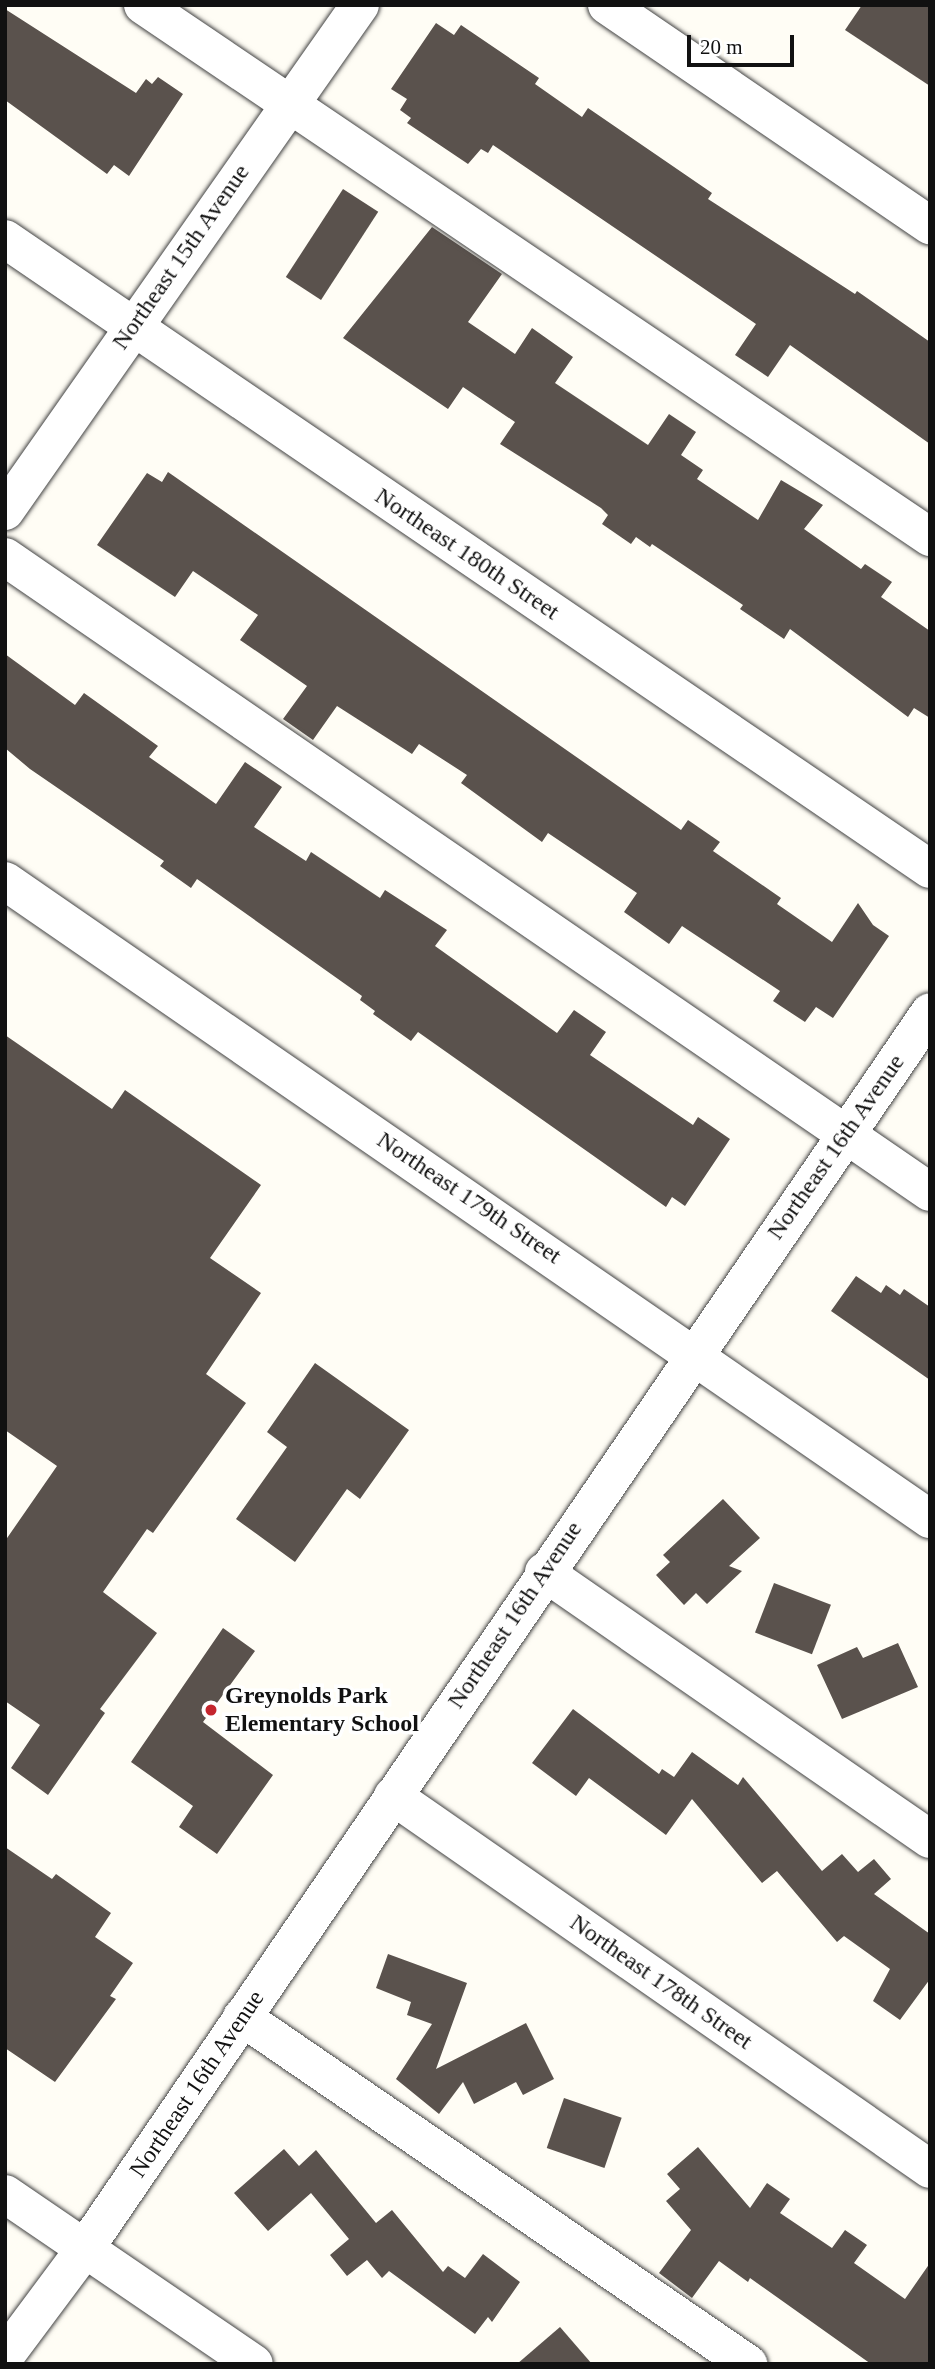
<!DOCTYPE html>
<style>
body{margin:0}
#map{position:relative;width:935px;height:2369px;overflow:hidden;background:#fffdf5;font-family:"Times New Roman",serif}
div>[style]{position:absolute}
.building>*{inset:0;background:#5a524d;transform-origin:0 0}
.roads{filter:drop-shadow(0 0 2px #444) drop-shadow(0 0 2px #444)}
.minor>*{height:38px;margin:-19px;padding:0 19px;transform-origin:19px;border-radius:19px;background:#fff}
.dots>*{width:19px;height:19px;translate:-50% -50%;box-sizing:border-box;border:4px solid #fff;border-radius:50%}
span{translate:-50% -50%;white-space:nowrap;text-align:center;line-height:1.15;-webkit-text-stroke:7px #fff;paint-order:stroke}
.street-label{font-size:24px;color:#111}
.poi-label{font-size:24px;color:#111;font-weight:700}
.left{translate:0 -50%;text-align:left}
.frame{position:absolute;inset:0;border:7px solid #111;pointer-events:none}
.scale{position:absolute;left:687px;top:35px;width:107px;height:32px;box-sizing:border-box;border:4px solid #111;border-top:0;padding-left:9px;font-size:21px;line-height:24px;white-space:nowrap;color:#111;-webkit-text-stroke:5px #fff;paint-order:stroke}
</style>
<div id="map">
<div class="building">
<div style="clip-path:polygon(862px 5px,930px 5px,930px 86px,845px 30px)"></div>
<div style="clip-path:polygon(5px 9px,136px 93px,146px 79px,152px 84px,158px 77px,183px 94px,129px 176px,114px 165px,107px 174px,5px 100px)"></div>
<div style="clip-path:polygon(436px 23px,454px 35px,461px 25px,539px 78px,535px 84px,582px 117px,588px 108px,712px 193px,708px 199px,855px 294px,857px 291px,930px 342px,930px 444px,790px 345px,768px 377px,735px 355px,756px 324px,493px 145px,488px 153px,481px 149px,468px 164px,407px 123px,411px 118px,400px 110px,407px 99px,391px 89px)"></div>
<div style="left:343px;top:189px;width:42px;height:105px;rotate:33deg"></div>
<div style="clip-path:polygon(432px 227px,502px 274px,468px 322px,515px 354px,532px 328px,573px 357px,555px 383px,648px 445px,669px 414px,696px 432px,681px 455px,703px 470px,697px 479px,758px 520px,781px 480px,823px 505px,804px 529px,861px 569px,865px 564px,892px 582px,881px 597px,930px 631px,930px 718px,914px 708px,908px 717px,790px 629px,784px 639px,740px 609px,743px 605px,652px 544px,650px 547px,636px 537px,631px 544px,602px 524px,608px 515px,601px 508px,500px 444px,515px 422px,463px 387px,448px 409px,343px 338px)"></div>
<div style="clip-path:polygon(168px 472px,681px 830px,688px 820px,720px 842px,713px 851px,781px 898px,777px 904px,832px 942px,858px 903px,873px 925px,889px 936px,833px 1018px,816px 1007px,805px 1022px,773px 1001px,780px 991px,682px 926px,669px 944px,624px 912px,637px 893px,548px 833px,542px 842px,461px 783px,467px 775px,419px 744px,412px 754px,337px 706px,313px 740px,283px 719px,307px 686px,240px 640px,258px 615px,193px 571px,175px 597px,97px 545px,147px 473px,162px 482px)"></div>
<div style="clip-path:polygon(5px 654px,75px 705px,84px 693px,158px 746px,149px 757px,216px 804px,245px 762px,282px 787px,254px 827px,306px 861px,311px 852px,380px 898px,385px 890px,447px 930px,435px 946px,557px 1033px,574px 1010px,606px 1032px,590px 1055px,693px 1125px,698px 1117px,730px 1139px,685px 1206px,672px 1197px,666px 1207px,418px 1032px,411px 1041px,373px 1014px,375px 1011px,360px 1000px,362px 996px,300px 952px,197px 879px,191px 888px,160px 866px,164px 861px,30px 769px,5px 748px)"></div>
<div style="clip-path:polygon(5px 1035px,112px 1109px,125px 1090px,261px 1185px,210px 1258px,261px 1293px,206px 1374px,246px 1403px,153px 1533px,147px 1529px,103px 1592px,157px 1633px,100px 1709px,105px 1713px,48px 1795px,11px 1768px,40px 1725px,5px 1701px,5px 1541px,57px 1466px,5px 1430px)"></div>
<div style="clip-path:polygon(856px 1276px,881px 1293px,886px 1285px,900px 1295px,904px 1289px,930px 1307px,930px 1380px,831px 1311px)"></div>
<div style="clip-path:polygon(315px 1363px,409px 1430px,360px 1499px,347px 1489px,295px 1562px,236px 1519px,287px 1447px,267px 1432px)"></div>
<div style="clip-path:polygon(723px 1499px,760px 1538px,729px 1566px,742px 1571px,707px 1604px,696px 1593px,684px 1605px,656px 1575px,670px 1562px,663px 1555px)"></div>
<div style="left:774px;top:1583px;width:61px;height:53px;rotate:21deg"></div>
<div style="clip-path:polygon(223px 1628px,255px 1651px,203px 1722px,273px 1775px,217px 1854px,179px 1827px,193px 1806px,131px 1762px)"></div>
<div style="clip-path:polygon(898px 1643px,918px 1687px,842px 1719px,817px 1665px,857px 1647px,863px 1658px)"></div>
<div style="clip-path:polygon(573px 1709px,659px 1774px,662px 1769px,674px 1777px,692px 1752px,738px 1785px,743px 1777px,822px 1871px,842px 1854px,858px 1872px,874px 1859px,891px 1879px,874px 1894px,930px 1934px,930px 1979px,900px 2020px,873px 2001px,890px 1969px,844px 1936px,837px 1942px,777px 1871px,762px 1883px,692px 1799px,666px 1835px,589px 1778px,576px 1796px,532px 1763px)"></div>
<div style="clip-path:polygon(5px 1847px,52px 1879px,56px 1874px,111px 1913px,95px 1937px,133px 1963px,110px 1996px,116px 1999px,55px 2082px,5px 2048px)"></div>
<div style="clip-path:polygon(388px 1954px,467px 1983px,436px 2069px,526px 2023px,554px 2079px,523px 2095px,516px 2082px,474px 2104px,463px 2082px,439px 2114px,396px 2079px,432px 2024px,407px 2015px,411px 2002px,376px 1988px)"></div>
<div style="left:564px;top:2098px;width:61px;height:53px;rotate:19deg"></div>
<div style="clip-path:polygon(698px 2147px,750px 2208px,767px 2183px,790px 2199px,780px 2213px,832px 2248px,845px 2230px,867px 2245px,854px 2263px,905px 2299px,930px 2263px,930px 2364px,871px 2364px,750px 2278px,748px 2282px,719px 2261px,692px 2298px,659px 2273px,691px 2230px,666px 2201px,680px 2189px,667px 2174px)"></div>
<div style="clip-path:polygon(284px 2149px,299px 2166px,316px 2150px,376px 2223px,392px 2210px,443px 2272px,448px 2266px,465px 2278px,483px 2254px,520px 2282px,492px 2322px,488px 2317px,475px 2334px,389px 2271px,382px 2278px,367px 2260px,347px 2276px,330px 2255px,349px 2239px,311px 2193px,268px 2231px,234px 2193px)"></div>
<div style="clip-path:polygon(560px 2327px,592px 2364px,517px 2364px)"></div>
</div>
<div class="roads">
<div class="minor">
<div style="left:143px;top:5px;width:950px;rotate:34.06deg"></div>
<div style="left:607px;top:5px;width:391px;rotate:34.3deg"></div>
<div style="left:5px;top:239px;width:1119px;rotate:34.26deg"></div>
<div style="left:5px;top:511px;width:618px;rotate:-54.95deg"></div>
<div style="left:5px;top:557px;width:1122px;rotate:34.47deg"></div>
<div style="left:5px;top:881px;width:1124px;rotate:34.6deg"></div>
<div style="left:544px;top:1572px;width:469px;rotate:34.7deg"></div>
<div style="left:393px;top:1796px;width:654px;rotate:34.78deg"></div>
<div style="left:242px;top:2017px;width:614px;rotate:34.44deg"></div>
<div style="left:5px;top:2194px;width:301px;rotate:34.3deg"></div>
<div style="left:5px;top:2356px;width:132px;rotate:-53.3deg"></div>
<div style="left:84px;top:2250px;width:1499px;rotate:-55.65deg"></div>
</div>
</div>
<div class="dots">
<div style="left:211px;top:1710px;background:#c4262e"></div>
</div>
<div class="street-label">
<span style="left:181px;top:257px;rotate:-55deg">Northeast 15th Avenue</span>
<span style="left:467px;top:554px;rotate:34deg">Northeast 180th Street</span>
<span style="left:836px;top:1147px;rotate:-55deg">Northeast 16th Avenue</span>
<span style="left:469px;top:1198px;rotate:34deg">Northeast 179th Street</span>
<span style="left:515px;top:1615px;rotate:-56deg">Northeast 16th Avenue</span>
<span style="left:661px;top:1982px;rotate:35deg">Northeast 178th Street</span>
<span style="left:197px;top:2084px;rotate:-56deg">Northeast 16th Avenue</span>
</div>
<div class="poi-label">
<span class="left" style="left:225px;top:1710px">Greynolds Park<br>Elementary School</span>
</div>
<div class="frame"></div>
<div class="scale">20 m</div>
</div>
